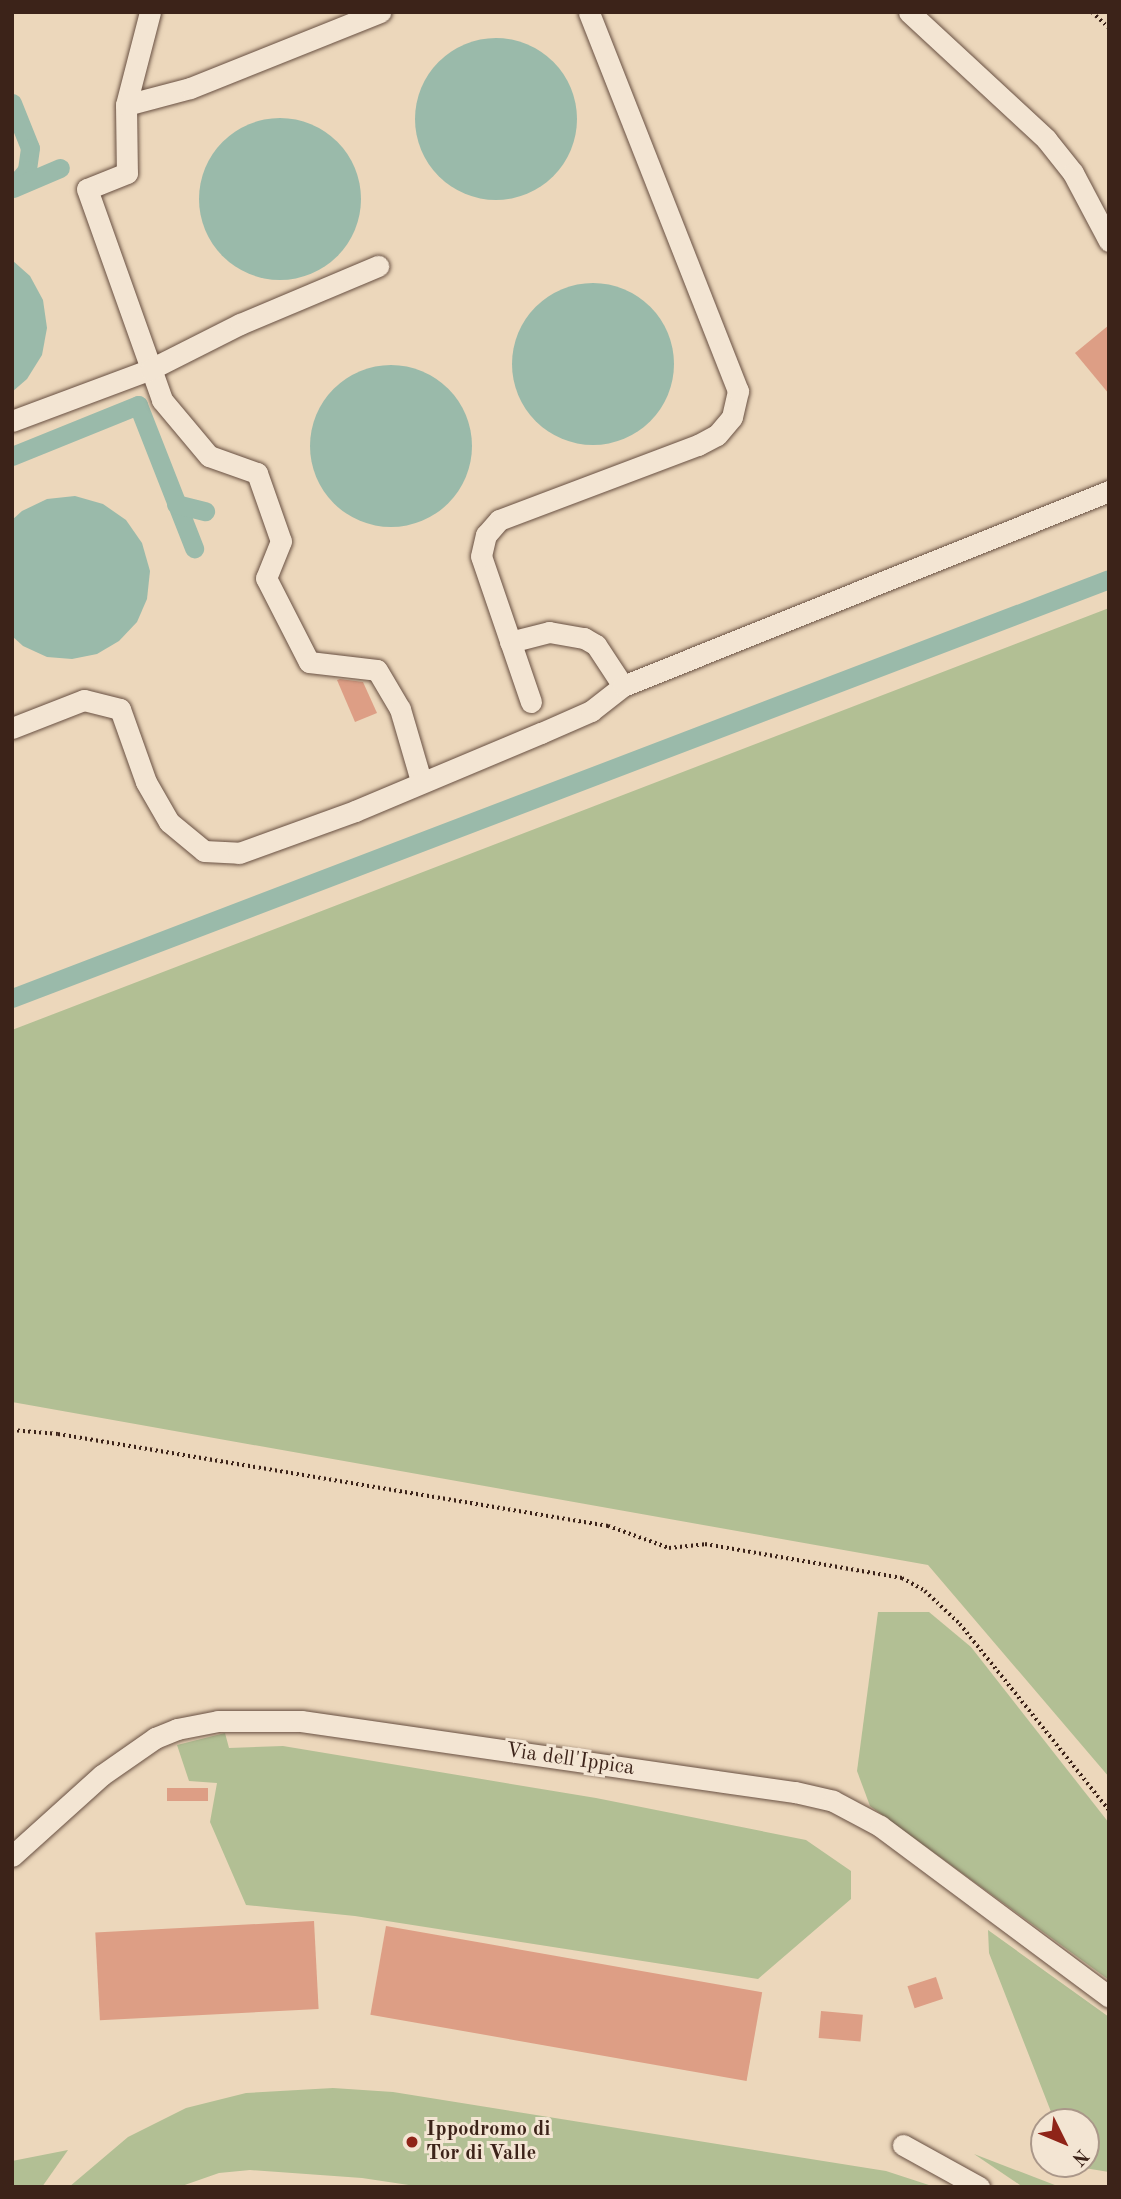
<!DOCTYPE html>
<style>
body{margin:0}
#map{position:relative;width:1121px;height:2199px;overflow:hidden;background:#ecd7bb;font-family:"Old Standard TT",serif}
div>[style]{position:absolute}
.green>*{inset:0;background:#b2bf94}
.water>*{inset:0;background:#9abaaa}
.round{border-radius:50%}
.canal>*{height:19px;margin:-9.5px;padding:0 9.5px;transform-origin:9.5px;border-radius:9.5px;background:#9abaaa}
.building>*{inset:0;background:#dd9e85;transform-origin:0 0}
.path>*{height:3.5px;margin-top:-1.75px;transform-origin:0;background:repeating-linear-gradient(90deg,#3c2319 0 2px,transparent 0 5.5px)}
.roads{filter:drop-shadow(0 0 2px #685042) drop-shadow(0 0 2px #685042)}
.minor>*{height:21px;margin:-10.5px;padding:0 10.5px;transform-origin:10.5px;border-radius:10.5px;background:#f3e5d3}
.dots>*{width:19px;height:19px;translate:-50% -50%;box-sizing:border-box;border:4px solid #f3e5d3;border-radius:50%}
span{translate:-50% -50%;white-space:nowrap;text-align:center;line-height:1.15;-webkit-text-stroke:6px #f3e5d3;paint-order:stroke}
.street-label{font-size:21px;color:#3c2319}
.poi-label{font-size:21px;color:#3c2319;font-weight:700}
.left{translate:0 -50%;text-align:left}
.frame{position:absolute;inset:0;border:14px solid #3c2319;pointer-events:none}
.north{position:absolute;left:1030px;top:2108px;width:70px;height:70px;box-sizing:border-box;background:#f3e5d3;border:2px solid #aa9789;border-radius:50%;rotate:133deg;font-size:19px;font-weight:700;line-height:28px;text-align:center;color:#3c2319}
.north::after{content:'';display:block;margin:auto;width:24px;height:32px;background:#8f2418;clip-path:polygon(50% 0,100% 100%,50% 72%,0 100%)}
</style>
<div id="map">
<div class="green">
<div style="clip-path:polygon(1109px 608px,1109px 1777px,928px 1565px,12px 1402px,12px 1030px)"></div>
<div style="clip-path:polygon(878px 1612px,929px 1612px,971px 1647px,1109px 1823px,1109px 1980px,870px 1806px,857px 1771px)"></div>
<div style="clip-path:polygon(225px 1733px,229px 1748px,283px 1746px,596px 1798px,806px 1840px,851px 1871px,851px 1899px,758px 1979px,355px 1916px,246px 1905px,210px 1822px,217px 1783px,189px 1781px,177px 1745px)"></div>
<div style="clip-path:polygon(988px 1930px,1109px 2017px,1109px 2172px,1072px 2166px,1086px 2164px,1086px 2122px,1055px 2122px,989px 1953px)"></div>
<div style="clip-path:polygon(333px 2088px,393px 2092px,886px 2171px,935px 2187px,422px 2187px,362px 2178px,250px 2170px,219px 2173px,179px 2187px,69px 2187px,128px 2137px,186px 2108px,246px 2093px)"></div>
<div style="clip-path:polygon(68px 2150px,42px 2187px,12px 2187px,12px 2161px)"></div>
<div style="clip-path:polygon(974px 2154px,1060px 2187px,1023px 2187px)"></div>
</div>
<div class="water">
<div class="round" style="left:415px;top:38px;width:162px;height:162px"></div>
<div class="round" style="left:199px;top:118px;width:162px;height:162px"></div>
<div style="clip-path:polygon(12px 260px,30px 276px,43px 300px,47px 328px,42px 355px,27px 379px,12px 392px)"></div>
<div class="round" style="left:512px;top:283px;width:162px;height:162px"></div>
<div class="round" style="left:310px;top:365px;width:162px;height:162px"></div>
<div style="clip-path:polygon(75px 496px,103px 504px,126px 520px,142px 543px,150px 571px,147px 599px,137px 622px,119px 641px,97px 654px,72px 659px,47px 657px,23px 646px,12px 636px,12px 520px,22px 511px,47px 499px)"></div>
</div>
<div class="canal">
<div style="left:12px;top:103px;width:48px;rotate:68.2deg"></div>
<div style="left:30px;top:148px;width:22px;rotate:98deg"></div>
<div style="left:27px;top:170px;width:23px;rotate:130deg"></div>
<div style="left:13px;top:188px;width:51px;rotate:-23.1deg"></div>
<div style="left:12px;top:456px;width:136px;rotate:-22deg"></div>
<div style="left:138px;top:405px;width:154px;rotate:68.6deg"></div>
<div style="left:176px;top:504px;width:30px;rotate:14deg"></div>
<div style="left:12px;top:998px;width:1174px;rotate:-20.9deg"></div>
</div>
<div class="building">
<div style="clip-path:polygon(1109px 325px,1109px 394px,1075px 353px)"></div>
<div style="clip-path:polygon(340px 679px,363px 682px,377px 713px,355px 722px,337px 680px)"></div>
<div style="left:208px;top:1788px;width:13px;height:41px;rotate:90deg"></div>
<div style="left:314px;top:1921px;width:88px;height:219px;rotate:87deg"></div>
<div style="left:386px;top:1926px;width:382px;height:90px;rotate:10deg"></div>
<div style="left:936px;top:1977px;width:23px;height:30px;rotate:72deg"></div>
<div style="left:821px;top:2011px;width:42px;height:27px;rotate:5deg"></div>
</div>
<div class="path">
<div style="left:1092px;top:12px;width:23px;rotate:43deg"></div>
<div style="left:12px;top:1430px;width:46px;rotate:5deg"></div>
<div style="left:58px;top:1434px;width:558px;rotate:9.5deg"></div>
<div style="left:608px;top:1526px;width:65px;rotate:19.8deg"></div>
<div style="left:669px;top:1548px;width:36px;rotate:-6deg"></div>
<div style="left:705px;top:1544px;width:200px;rotate:9.8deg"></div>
<div style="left:902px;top:1578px;width:26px;rotate:29deg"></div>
<div style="left:925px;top:1591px;width:48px;rotate:43.3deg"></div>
<div style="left:960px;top:1624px;width:238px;rotate:51.3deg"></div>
</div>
<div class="roads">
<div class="minor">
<div style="left:150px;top:12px;width:96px;rotate:104.5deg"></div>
<div style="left:126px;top:105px;width:68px;rotate:89.2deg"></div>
<div style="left:127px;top:173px;width:43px;rotate:158.2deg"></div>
<div style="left:87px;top:189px;width:224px;rotate:70.4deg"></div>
<div style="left:162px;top:400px;width:73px;rotate:50deg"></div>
<div style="left:209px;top:456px;width:51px;rotate:19.5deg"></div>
<div style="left:257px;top:473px;width:72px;rotate:70.6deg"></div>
<div style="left:281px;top:541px;width:40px;rotate:112deg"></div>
<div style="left:266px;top:578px;width:94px;rotate:62.9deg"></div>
<div style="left:309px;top:662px;width:68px;rotate:6.7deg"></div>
<div style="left:377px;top:670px;width:45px;rotate:59.5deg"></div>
<div style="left:400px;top:709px;width:75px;rotate:73.7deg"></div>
<div style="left:909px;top:12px;width:187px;rotate:42.8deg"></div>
<div style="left:1046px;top:139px;width:43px;rotate:51.5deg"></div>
<div style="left:1073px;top:173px;width:77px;rotate:62.1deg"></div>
<div style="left:126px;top:105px;width:66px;rotate:-14.9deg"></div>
<div style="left:190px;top:88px;width:205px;rotate:-21.8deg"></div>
<div style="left:12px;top:421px;width:148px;rotate:-20.5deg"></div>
<div style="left:151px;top:369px;width:100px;rotate:-26.8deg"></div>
<div style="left:240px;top:324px;width:150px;rotate:-22.8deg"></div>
<div style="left:510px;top:642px;width:40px;rotate:-14.4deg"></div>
<div style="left:549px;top:632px;width:36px;rotate:10deg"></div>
<div style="left:584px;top:638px;width:14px;rotate:30deg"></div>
<div style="left:596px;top:645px;width:49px;rotate:56.6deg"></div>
<div style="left:531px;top:702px;width:154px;rotate:-108.9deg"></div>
<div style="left:481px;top:556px;width:22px;rotate:-77deg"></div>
<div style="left:486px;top:535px;width:20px;rotate:-49deg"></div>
<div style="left:499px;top:520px;width:213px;rotate:-20.7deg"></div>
<div style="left:698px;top:445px;width:21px;rotate:-28deg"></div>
<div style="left:717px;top:435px;width:23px;rotate:-50deg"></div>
<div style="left:732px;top:417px;width:27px;rotate:-77deg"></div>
<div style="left:738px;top:391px;width:407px;rotate:-111.5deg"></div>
<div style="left:12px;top:728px;width:77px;rotate:-21.3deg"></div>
<div style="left:84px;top:700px;width:37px;rotate:14deg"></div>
<div style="left:120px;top:709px;width:77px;rotate:70.4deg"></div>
<div style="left:146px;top:782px;width:46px;rotate:60.1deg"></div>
<div style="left:169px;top:822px;width:45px;rotate:39.6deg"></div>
<div style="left:204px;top:851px;width:35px;rotate:3deg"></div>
<div style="left:239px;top:853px;width:123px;rotate:-19.9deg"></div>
<div style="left:355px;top:811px;width:202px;rotate:-22.8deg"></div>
<div style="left:541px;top:733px;width:55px;rotate:-23.7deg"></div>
<div style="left:591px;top:711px;width:41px;rotate:-38deg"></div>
<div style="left:623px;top:686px;width:524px;rotate:-21.86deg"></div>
<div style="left:12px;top:1856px;width:121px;rotate:-42deg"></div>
<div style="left:102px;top:1775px;width:65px;rotate:-34.9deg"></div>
<div style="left:155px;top:1738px;width:24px;rotate:-22deg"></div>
<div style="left:177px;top:1729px;width:42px;rotate:-11deg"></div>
<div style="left:218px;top:1721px;width:83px"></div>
<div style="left:301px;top:1721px;width:499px;rotate:8.2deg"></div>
<div style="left:795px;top:1792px;width:39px;rotate:13deg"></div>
<div style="left:833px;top:1801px;width:53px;rotate:28deg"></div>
<div style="left:880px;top:1826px;width:286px;rotate:36.7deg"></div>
<div style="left:903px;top:2145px;width:87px;rotate:28.9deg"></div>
</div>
</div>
<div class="dots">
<div style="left:412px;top:2142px;background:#8f2418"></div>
</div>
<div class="street-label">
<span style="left:570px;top:1760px;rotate:8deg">Via dell'Ippica</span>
</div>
<div class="poi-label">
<span class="left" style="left:426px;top:2142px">Ippodromo di<br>Tor di Valle</span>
</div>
<div class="frame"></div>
<div class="north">N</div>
</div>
